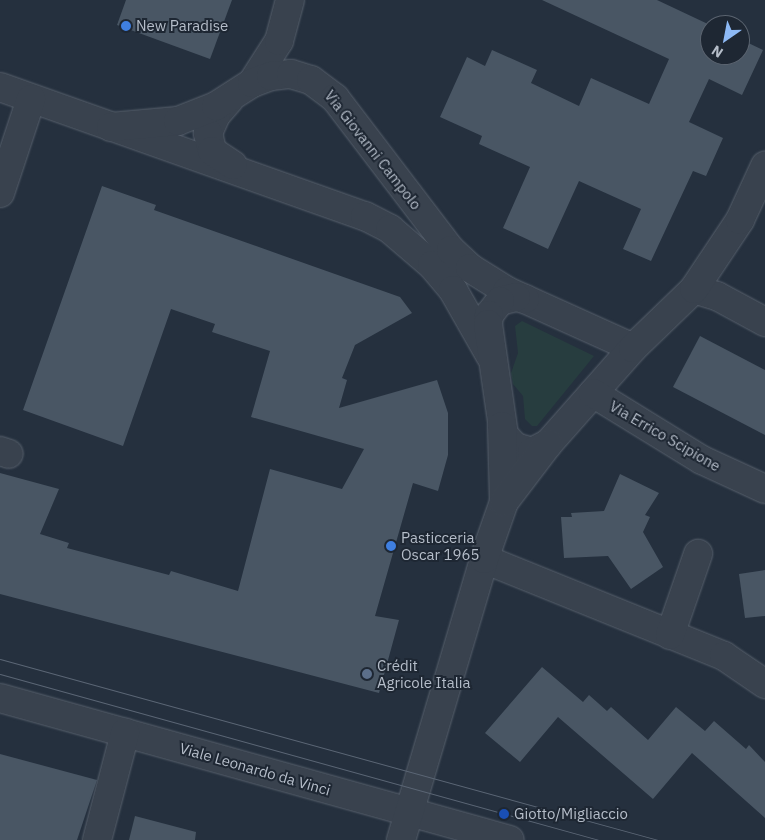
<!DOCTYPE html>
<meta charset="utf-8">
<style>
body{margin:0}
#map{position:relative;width:765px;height:840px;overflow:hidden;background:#25303e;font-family:"IBM Plex Sans",sans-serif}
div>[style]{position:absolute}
.green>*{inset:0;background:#273d3f}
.building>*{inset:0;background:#495664}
.roads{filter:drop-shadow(0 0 1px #57606c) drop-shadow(0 0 1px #57606c)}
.minor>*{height:28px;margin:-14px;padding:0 14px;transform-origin:14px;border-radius:14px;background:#39424e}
.tram>*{height:1px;margin:-0.5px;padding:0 0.5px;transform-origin:0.5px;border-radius:0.5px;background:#5b6675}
.dots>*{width:14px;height:14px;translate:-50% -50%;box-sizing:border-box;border:2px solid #1e2733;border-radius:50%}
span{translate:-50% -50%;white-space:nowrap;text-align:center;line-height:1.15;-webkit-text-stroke:4px #1e2733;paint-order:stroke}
.poi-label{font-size:15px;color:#b5bdc9}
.left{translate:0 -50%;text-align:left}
.street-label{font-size:15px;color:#b5bdc9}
.north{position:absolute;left:700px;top:15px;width:50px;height:50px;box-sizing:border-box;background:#1e2733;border:1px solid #5a636f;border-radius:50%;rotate:213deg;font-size:14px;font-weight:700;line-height:20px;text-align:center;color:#b5bdc9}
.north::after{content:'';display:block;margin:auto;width:18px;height:22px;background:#8db9f5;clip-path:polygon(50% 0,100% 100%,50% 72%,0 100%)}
</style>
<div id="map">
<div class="green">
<div style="clip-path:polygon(522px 321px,594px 356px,537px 426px,532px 426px,525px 419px,523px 396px,513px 384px,511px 373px,518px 353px,515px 326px)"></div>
</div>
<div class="building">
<div style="clip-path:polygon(126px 0,232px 0,210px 59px,117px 25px)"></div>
<div style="clip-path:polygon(542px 0,657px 0,710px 25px,710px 55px,740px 55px,740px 39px,763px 50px,742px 95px,709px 79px,689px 122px,723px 138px,706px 176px,693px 171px,651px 261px,623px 249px,641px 209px,579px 181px,548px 249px,503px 228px,530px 167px,479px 144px,482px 136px,440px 117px,467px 57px,485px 66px,492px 50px,537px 70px,531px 83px,579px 106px,591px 78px,649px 104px,669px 59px)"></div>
<div style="clip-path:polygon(102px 186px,156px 205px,154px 210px,400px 297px,412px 313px,355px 345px,342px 378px,347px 380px,339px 408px,437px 380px,448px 413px,448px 455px,438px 491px,413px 483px,375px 616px,399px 620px,379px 693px,0 594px,0 473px,59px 489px,40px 534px,69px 543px,67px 548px,169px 575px,171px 571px,238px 591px,270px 469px,342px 489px,364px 449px,251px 417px,270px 351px,212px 332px,215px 324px,171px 309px,123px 446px,23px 410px)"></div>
<div style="clip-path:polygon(700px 336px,765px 370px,765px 435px,673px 387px)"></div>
<div style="clip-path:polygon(620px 474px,659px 493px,645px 515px,650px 517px,643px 532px,663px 567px,631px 589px,608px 556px,564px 558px,561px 517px,572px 517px,571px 513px,604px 511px)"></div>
<div style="clip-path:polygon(765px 570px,765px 616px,745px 618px,739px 574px)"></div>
<div style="clip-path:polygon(542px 667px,583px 702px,589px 695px,607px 711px,611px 707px,648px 740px,676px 707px,705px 731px,714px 721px,746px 749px,749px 745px,765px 762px,765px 818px,692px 753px,653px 799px,558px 717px,520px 762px,485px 733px)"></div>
<div style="clip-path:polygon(0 754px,97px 780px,77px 840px,0 840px)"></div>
<div style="clip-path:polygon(135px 816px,196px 832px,195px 840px,129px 840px)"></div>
</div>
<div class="roads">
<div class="minor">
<div style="left:252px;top:83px;width:50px;rotate:-57.3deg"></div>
<div style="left:279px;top:41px;width:42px;rotate:-75deg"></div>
<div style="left:0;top:87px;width:387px;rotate:19.5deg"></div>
<div style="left:365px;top:216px;width:28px;rotate:27deg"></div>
<div style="left:390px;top:229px;width:55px;rotate:40.6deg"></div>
<div style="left:432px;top:265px;width:33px;rotate:50deg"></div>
<div style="left:453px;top:290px;width:75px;rotate:60.4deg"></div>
<div style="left:229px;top:100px;width:20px;rotate:131deg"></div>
<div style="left:216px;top:115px;width:20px;rotate:114deg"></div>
<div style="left:208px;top:133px;width:18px;rotate:77deg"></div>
<div style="left:212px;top:151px;width:25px;rotate:34deg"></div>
<div style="left:111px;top:127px;width:67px;rotate:-5.1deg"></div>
<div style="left:178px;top:121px;width:41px;rotate:-21.5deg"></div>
<div style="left:216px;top:106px;width:43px;rotate:-32.6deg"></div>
<div style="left:252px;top:83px;width:20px;rotate:-20deg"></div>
<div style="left:271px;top:76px;width:20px;rotate:-6deg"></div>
<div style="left:291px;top:74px;width:21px;rotate:17deg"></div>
<div style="left:311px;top:80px;width:30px;rotate:37deg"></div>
<div style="left:335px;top:98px;width:191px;rotate:52.7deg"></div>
<div style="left:451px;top:250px;width:26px;rotate:43deg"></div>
<div style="left:470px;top:268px;width:44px;rotate:31.9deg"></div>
<div style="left:507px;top:291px;width:138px;rotate:24.3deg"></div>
<div style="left:0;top:193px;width:99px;rotate:-71.7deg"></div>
<div style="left:694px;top:289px;width:24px;rotate:17deg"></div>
<div style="left:717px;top:296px;width:55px;rotate:28.4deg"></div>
<div style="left:525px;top:299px;width:9px;rotate:-167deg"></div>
<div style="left:516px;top:297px;width:16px;rotate:166deg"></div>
<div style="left:500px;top:301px;width:18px;rotate:128deg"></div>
<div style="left:489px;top:315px;width:9px;rotate:96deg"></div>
<div style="left:488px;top:324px;width:112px;rotate:81.8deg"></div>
<div style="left:504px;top:435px;width:16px;rotate:47deg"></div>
<div style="left:515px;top:447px;width:18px;rotate:16deg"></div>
<div style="left:532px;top:452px;width:18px;rotate:-27deg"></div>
<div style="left:548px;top:444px;width:128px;rotate:-48.5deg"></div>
<div style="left:633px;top:348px;width:85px;rotate:-44deg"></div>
<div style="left:694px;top:289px;width:83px;rotate:-56.3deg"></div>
<div style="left:740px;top:220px;width:60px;rotate:-65.2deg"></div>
<div style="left:593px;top:393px;width:128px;rotate:31.6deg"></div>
<div style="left:702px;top:460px;width:69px;rotate:24.7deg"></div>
<div style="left:502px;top:426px;width:76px;rotate:88.5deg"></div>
<div style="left:0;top:451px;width:9px;rotate:18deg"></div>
<div style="left:484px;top:559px;width:259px;rotate:22deg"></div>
<div style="left:724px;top:656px;width:50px;rotate:34.3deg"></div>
<div style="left:670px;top:635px;width:86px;rotate:-70.9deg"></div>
<div style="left:0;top:698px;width:529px;rotate:15.56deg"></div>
<div style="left:97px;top:840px;width:111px;rotate:-75.3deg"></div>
<div style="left:401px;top:840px;width:293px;rotate:-73.5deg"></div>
<div style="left:484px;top:559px;width:60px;rotate:-70.7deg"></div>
<div style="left:504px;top:502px;width:73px;rotate:-52.8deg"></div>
</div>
</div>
<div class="tram">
<div style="left:0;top:659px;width:682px;rotate:15.38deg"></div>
<div style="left:0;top:674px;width:622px;rotate:15.49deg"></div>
</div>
<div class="dots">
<div style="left:126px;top:26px;background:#3f7fe0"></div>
<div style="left:391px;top:546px;background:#3f7fe0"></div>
<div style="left:367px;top:674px;background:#5c6f8a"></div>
<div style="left:504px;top:814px;background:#1a4fb4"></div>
</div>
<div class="poi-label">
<span class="left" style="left:136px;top:26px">New Paradise</span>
<span class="left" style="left:401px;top:546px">Pasticceria<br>Oscar 1965</span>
<span class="left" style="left:377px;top:674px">Crédit<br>Agricole Italia</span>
<span class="left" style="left:514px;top:814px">Giotto/Migliaccio</span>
</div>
<div class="street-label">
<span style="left:373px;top:150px;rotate:52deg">Via Giovanni Campolo</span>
<span style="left:665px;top:436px;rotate:30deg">Via Errico Scipione</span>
<span style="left:255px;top:769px;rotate:16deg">Viale Leonardo da Vinci</span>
</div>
<div class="north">N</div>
</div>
